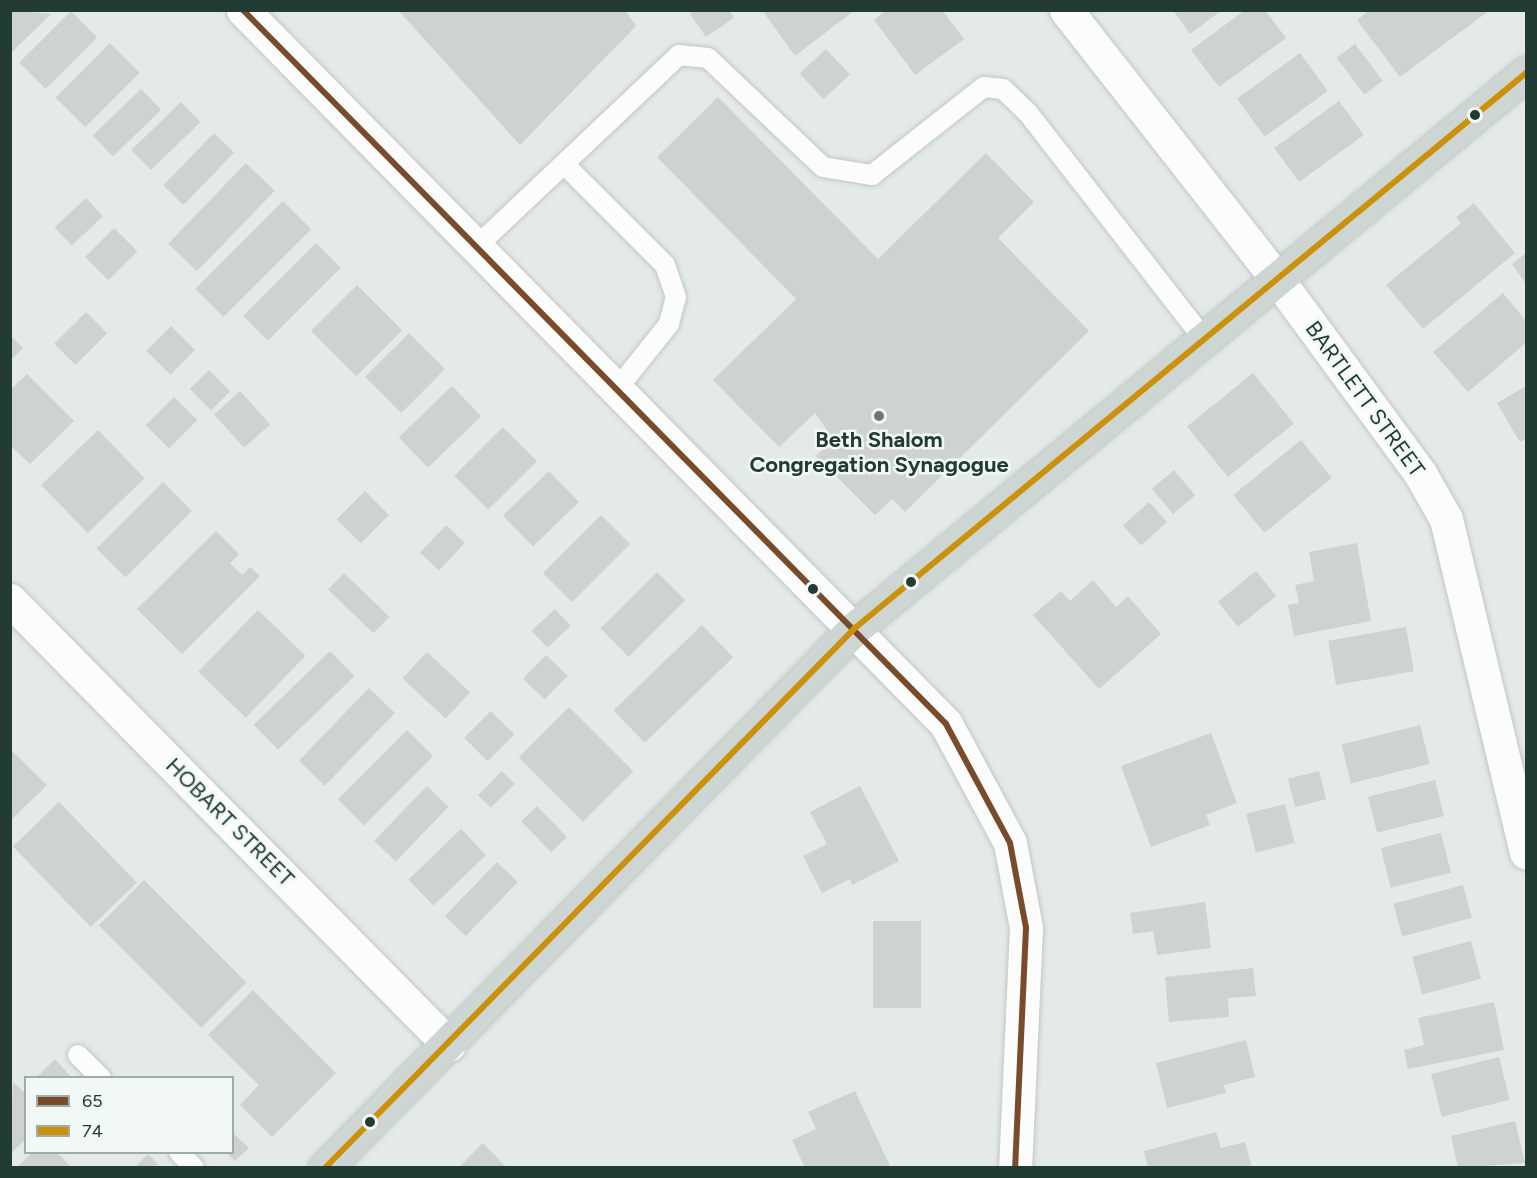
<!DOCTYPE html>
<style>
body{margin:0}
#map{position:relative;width:1537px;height:1178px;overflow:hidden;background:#e4eae7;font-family:Figtree,sans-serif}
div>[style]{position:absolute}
.building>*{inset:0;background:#ced3d1;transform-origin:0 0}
.roads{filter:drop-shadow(0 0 2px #c1c7c4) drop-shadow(0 0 2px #c1c7c4)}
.service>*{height:20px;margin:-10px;padding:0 10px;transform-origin:10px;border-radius:10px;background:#fbfcfb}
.minor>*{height:33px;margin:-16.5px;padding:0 16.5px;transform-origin:16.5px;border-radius:16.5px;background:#fbfcfb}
.secondary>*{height:33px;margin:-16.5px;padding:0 16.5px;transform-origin:16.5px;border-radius:16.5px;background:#fbfcfb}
.primary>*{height:33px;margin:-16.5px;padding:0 16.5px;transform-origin:16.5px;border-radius:16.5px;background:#ced6d3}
.bus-1>*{height:6px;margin:-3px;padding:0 3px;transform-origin:3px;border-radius:3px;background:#7a4b2a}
.bus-2>*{height:6px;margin:-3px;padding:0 3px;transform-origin:3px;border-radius:3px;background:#cc910a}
.dots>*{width:16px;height:16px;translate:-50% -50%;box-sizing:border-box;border:3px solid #f2f8f5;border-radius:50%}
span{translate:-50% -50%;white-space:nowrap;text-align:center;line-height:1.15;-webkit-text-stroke:5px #f2f8f5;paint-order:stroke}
.street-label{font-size:22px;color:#223c34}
.poi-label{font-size:22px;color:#223c34;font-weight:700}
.frame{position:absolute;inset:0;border:12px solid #223c34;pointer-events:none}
.legend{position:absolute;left:24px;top:1076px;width:210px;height:78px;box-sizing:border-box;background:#f2f8f5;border:2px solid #9fada8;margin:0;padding:8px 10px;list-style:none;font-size:18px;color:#223c34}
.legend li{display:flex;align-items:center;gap:12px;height:30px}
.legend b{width:30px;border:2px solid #9fada8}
</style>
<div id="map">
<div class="building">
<div style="clip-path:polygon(10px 10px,51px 14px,10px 54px)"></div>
<div style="clip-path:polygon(398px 10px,625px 10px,636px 26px,520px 145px)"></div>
<div style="clip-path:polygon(695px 10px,729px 10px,734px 18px,706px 37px,690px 14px)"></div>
<div style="clip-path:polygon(762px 10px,855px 10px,795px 56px)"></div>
<div style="clip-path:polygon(886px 10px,942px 10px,964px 39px,915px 75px,874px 20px)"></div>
<div style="clip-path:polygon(1173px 10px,1222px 10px,1190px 34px)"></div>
<div style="clip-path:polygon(1245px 10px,1265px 10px,1286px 38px,1219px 87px,1191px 50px)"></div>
<div style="clip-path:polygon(1370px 10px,1490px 10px,1400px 77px,1357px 20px)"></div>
<div style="left:71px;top:11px;width:37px;height:73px;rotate:45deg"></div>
<div style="left:110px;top:43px;width:42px;height:77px;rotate:45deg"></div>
<div style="left:1355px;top:44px;width:46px;height:23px;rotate:53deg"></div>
<div style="left:826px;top:49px;width:35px;height:36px;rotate:47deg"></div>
<div style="left:1300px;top:53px;width:47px;height:78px;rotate:54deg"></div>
<div style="left:141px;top:89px;width:29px;height:67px;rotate:46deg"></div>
<div style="clip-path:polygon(718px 97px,878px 259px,986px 153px,1034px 202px,998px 238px,1089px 331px,905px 512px,892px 499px,875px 515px,816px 456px,833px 439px,815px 413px,779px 447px,713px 380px,796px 299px,657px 157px)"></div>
<div style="left:1339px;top:101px;width:42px;height:80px;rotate:54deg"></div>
<div style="left:181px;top:102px;width:28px;height:69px;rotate:46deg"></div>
<div style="left:214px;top:133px;width:28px;height:73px;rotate:44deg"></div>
<div style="left:246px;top:163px;width:40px;height:112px;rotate:44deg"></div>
<div style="left:86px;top:198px;width:25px;height:43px;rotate:47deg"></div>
<div style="left:283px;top:201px;width:40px;height:124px;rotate:45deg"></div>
<div style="clip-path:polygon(1474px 203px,1515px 253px,1423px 329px,1386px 285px,1461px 223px,1456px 217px)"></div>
<div style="left:114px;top:228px;width:33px;height:41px;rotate:45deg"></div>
<div style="left:316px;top:243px;width:35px;height:103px;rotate:45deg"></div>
<div style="clip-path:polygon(1526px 253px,1526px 284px,1512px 264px)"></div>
<div style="left:357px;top:285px;width:64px;height:65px;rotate:45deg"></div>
<div style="clip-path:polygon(1503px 293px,1526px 321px,1526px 343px,1468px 392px,1433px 352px)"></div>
<div style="left:86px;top:312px;width:30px;height:45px;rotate:45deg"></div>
<div style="left:171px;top:326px;width:34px;height:35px;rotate:45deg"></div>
<div style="left:409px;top:333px;width:51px;height:62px;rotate:45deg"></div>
<div style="clip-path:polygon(10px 335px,23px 348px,10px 361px)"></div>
<div style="left:209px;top:370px;width:30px;height:27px;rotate:45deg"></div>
<div style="left:1253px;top:373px;width:65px;height:85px;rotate:51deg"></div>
<div style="clip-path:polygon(27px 374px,74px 421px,30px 464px,10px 445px,10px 390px)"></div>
<div style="left:452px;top:386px;width:42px;height:74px;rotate:46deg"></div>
<div style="clip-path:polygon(1526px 386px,1526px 439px,1520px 442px,1497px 403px)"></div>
<div style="left:240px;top:391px;width:45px;height:35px;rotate:48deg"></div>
<div style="left:174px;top:397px;width:33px;height:40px;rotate:45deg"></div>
<div style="left:503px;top:427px;width:48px;height:69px;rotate:45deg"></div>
<div style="left:98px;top:430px;width:67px;height:79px;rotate:46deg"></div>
<div style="left:1301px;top:440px;width:49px;height:87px;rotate:51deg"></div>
<div style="left:1174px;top:470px;width:33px;height:29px;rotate:50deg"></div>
<div style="left:549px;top:471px;width:43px;height:64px;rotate:46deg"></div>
<div style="left:163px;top:482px;width:41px;height:94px;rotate:45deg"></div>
<div style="left:365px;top:491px;width:34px;height:40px;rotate:45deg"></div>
<div style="left:1149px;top:502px;width:27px;height:35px;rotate:48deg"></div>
<div style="left:601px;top:515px;width:41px;height:82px;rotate:45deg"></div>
<div style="left:446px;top:525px;width:26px;height:38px;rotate:43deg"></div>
<div style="clip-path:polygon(216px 531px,239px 554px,230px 563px,242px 575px,250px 567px,260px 576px,182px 654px,137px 609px)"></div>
<div style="clip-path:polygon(1357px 543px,1371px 621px,1294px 636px,1288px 605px,1299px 603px,1295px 585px,1314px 581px,1309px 552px)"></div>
<div style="left:1256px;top:571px;width:32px;height:49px;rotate:51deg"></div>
<div style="left:657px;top:572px;width:40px;height:80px;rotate:45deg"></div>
<div style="left:344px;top:573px;width:63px;height:23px;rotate:44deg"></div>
<div style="clip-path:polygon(1093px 580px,1116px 607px,1128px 596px,1161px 634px,1099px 689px,1033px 615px,1061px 591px,1070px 601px)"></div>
<div style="left:555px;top:609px;width:23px;height:32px;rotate:47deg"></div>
<div style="left:258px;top:610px;width:66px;height:86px;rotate:44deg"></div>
<div style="left:702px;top:625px;width:45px;height:123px;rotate:46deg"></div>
<div style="left:1406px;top:627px;width:45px;height:79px;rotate:80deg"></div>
<div style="left:330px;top:651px;width:35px;height:106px;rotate:46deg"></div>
<div style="left:427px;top:652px;width:59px;height:36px;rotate:43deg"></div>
<div style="left:546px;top:655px;width:30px;height:33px;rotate:44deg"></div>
<div style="left:369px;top:688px;width:36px;height:101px;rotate:44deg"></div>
<div style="left:569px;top:707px;width:91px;height:71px;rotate:45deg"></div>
<div style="left:491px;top:711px;width:33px;height:38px;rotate:45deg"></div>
<div style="left:1420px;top:725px;width:40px;height:81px;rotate:76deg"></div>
<div style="left:407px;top:730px;width:37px;height:98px;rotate:45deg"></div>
<div style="clip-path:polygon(1211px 733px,1237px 803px,1206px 815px,1210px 825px,1151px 847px,1121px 766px)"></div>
<div style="clip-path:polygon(10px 749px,47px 785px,10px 821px)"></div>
<div style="left:502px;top:771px;width:18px;height:34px;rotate:45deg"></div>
<div style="left:1319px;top:771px;width:29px;height:32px;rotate:76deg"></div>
<div style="left:1435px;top:780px;width:37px;height:69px;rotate:76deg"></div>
<div style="left:427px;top:786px;width:30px;height:76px;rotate:44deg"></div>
<div style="clip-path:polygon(860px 786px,899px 861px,852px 885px,850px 879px,822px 893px,803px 856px,827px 844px,810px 812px)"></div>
<div style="left:59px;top:802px;width:112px;height:64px;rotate:46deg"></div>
<div style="left:1285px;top:804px;width:40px;height:40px;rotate:76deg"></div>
<div style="left:537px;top:806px;width:43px;height:22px;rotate:46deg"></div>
<div style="left:461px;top:829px;width:36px;height:73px;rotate:46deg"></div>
<div style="left:1441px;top:833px;width:41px;height:62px;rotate:76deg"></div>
<div style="left:497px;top:862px;width:29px;height:75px;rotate:44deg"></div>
<div style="left:144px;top:880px;width:145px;height:64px;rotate:45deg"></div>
<div style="left:1463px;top:885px;width:34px;height:72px;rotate:75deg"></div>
<div style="clip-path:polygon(1205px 902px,1211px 948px,1157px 955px,1153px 931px,1133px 934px,1130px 913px)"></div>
<div style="left:873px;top:921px;width:48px;height:87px"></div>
<div style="left:1471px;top:941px;width:39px;height:61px;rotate:75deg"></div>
<div style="clip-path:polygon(1253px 968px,1256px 996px,1228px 998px,1229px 1017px,1169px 1022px,1165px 977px)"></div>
<div style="clip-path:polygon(253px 990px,336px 1073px,272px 1137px,240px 1105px,259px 1085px,208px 1035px)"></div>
<div style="clip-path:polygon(1494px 1002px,1504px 1050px,1408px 1069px,1404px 1050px,1424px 1045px,1418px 1018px)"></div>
<div style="clip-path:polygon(1246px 1040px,1255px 1077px,1224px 1085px,1226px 1093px,1167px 1108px,1156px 1063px)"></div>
<div style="left:1499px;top:1057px;width:44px;height:70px;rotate:76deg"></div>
<div style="clip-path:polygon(55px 1059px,72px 1078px,36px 1078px)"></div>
<div style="clip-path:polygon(13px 1082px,26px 1094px,26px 1139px,10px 1154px)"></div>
<div style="clip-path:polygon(855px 1091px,891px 1168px,805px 1168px,792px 1140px,816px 1129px,808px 1112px)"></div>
<div style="clip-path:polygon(1515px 1121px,1525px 1163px,1458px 1168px,1451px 1136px)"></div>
<div style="clip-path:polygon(232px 1132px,249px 1148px,235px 1161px,226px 1152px,232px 1152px)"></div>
<div style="clip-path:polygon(1216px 1132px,1221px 1148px,1245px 1142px,1252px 1168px,1148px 1168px,1144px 1151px)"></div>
<div style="clip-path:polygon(483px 1143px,507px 1168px,458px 1168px)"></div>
<div style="clip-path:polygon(32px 1152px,57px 1152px,70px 1166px,17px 1168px)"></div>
<div style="clip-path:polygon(148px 1154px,159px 1165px,134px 1168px)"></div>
</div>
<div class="roads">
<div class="service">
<div style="left:564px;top:164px;width:143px;rotate:45deg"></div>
<div style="left:665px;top:265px;width:34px;rotate:71deg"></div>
<div style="left:676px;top:297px;width:28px;rotate:105deg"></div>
<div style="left:669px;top:324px;width:82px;rotate:128.6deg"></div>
<div style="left:477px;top:246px;width:278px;rotate:-43.4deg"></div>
<div style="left:679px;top:55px;width:29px;rotate:6deg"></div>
<div style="left:708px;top:58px;width:158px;rotate:43.5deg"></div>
<div style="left:823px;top:167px;width:50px;rotate:9.3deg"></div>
<div style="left:872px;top:175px;width:142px;rotate:-38.2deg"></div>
<div style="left:984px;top:87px;width:19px;rotate:6deg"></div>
<div style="left:1003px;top:89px;width:35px;rotate:44deg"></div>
<div style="left:1028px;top:113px;width:288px;rotate:52.1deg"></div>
<div style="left:78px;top:1055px;width:33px;rotate:45deg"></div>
<div style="left:179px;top:1152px;width:22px;rotate:47deg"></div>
</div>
<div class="minor">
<div style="left:1066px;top:10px;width:343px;rotate:51.9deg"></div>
<div style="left:1278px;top:280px;width:242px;rotate:53.7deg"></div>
<div style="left:1421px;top:475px;width:51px;rotate:60.4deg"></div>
<div style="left:1446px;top:519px;width:343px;rotate:76.5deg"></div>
<div style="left:10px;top:600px;width:625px;rotate:45.39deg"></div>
</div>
<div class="secondary">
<div style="left:243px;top:10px;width:1002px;rotate:45.44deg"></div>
<div style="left:946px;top:724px;width:135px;rotate:61.7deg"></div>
<div style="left:1010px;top:843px;width:86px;rotate:79.3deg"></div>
<div style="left:1026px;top:928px;width:240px;rotate:92.6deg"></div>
</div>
<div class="primary">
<div style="left:325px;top:1168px;width:757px;rotate:-45.54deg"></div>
<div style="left:855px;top:628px;width:871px;rotate:-39.59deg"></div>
</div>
</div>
<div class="bus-1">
<div style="left:243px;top:10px;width:1002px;rotate:45.44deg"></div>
<div style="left:946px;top:724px;width:135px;rotate:61.7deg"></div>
<div style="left:1010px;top:843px;width:86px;rotate:79.3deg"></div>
<div style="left:1026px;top:928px;width:240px;rotate:92.6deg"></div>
</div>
<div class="bus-2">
<div style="left:325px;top:1168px;width:757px;rotate:-45.54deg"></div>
<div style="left:855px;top:628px;width:871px;rotate:-39.59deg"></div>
</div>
<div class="dots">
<div style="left:1475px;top:115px;background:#223c34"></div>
<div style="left:879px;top:416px;background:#667973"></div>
<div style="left:911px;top:582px;background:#223c34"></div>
<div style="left:813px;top:589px;background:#223c34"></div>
<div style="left:370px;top:1122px;background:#223c34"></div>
</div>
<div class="street-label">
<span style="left:1365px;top:399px;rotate:54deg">BARTLETT STREET</span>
<span style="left:230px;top:822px;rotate:45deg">HOBART STREET</span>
</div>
<div class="poi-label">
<span style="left:879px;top:452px">Beth Shalom<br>Congregation Synagogue</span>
</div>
<div class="frame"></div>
<ul class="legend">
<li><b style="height:8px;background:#7a4b2a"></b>65</li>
<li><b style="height:8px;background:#cc910a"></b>74</li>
</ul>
</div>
